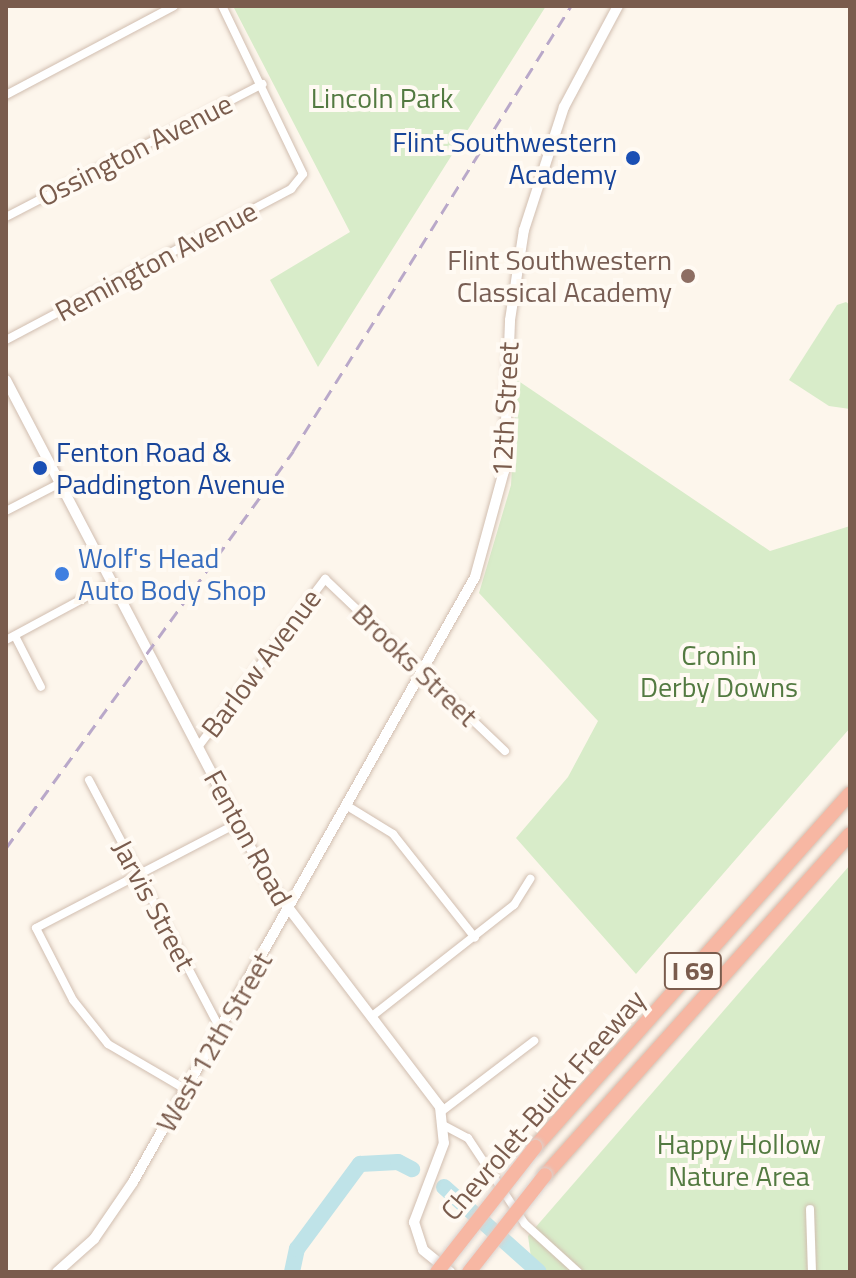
<!DOCTYPE html>
<style>
body{margin:0}
#map{position:relative;width:856px;height:1278px;overflow:hidden;background:#fdf6ec;font-family:"Titillium Web",sans-serif}
div>[style]{position:absolute}
.green>*{inset:0;background:#d8ecc9}
.river>*{height:16px;margin:-8px;padding:0 8px;transform-origin:8px;border-radius:8px;background:#bfe3e8}
.roads{filter:drop-shadow(0 0 2px #d1beb0) drop-shadow(0 0 2px #d1beb0)}
.minor>*{height:8px;margin:-4px;padding:0 4px;transform-origin:4px;border-radius:4px;background:#fff}
.tertiary>*{height:10px;margin:-5px;padding:0 5px;transform-origin:5px;border-radius:5px;background:#fff}
.motorway>*{height:14px;margin:-7px;padding:0 7px;transform-origin:7px;border-radius:7px;background:#f7b7a3}
.rail>*{height:3px;margin-top:-1.5px;transform-origin:0;background:repeating-linear-gradient(90deg,#b9a8c9 0 12px,transparent 0 20px)}
.bridges{filter:drop-shadow(0 0 2px #dad1cd) drop-shadow(0 0 2px #dad1cd)}
.motorway-bridge>*{height:14px;margin:-7px;padding:0 7px;transform-origin:7px;border-radius:7px;background:#f7b7a3}
.dots>*{width:22px;height:22px;translate:-50% -50%;box-sizing:border-box;border:4px solid #fffaf3;border-radius:50%}
span{translate:-50% -50%;white-space:nowrap;text-align:center;line-height:1.15;-webkit-text-stroke:8px #fffaf3;paint-order:stroke}
.shield-label span{padding:2px 6px;background:#fffaf3;border:2px solid;border-radius:6px;-webkit-text-stroke-width:0}
.shield-label{font-size:26px;color:#7a5c4d;font-weight:700}
.park-label{font-size:28px;color:#537a41}
.transit-label{font-size:28px;color:#164399}
.right{translate:-100% -50%;text-align:right}
.left{translate:0 -50%;text-align:left}
.street-label{font-size:28px;color:#7a5c4d}
.education-label{font-size:28px;color:#785e54}
.shop-label{font-size:28px;color:#366cbe}
.frame{position:absolute;inset:0;border:8px solid #7a5c4d;pointer-events:none}
</style>
<div id="map">
<div class="green">
<div style="clip-path:polygon(233px 6px,546px 6px,318px 367px,270px 280px,350px 232px)"></div>
<div style="clip-path:polygon(846px 302px,850px 305px,850px 409px,829px 406px,789px 380px,837px 305px)"></div>
<div style="clip-path:polygon(517px 380px,770px 551px,850px 526px,850px 728px,636px 974px,516px 838px,568px 777px,598px 721px,479px 593px,511px 485px)"></div>
<div style="clip-path:polygon(850px 865px,850px 1272px,533px 1272px,528px 1236px)"></div>
</div>
<div class="river">
<div style="left:444px;top:1187px;width:127px;rotate:41.8deg"></div>
<div style="left:292px;top:1272px;width:24px;rotate:-78deg"></div>
<div style="left:297px;top:1249px;width:106px;rotate:-53.5deg"></div>
<div style="left:360px;top:1164px;width:38px;rotate:-3deg"></div>
<div style="left:398px;top:1162px;width:16px;rotate:27deg"></div>
</div>
<div class="roads">
<div class="minor">
<div style="left:6px;top:95px;width:190px;rotate:-27.9deg"></div>
<div style="left:6px;top:217px;width:289px;rotate:-27.4deg"></div>
<div style="left:6px;top:340px;width:323px;rotate:-27.9deg"></div>
<div style="left:291px;top:189px;width:19px;rotate:-51deg"></div>
<div style="left:303px;top:174px;width:187px;rotate:-115.7deg"></div>
<div style="left:6px;top:511px;width:61px;rotate:-27.4deg"></div>
<div style="left:15px;top:636px;width:57px;rotate:63deg"></div>
<div style="left:6px;top:640px;width:120px;rotate:-28.3deg"></div>
<div style="left:198px;top:747px;width:211px;rotate:-52.9deg"></div>
<div style="left:325px;top:579px;width:249px;rotate:43.7deg"></div>
<div style="left:89px;top:780px;width:283px;rotate:62.2deg"></div>
<div style="left:349px;top:807px;width:52px;rotate:31.5deg"></div>
<div style="left:393px;top:834px;width:132px;rotate:51.7deg"></div>
<div style="left:371px;top:1017px;width:182px;rotate:-38.1deg"></div>
<div style="left:514px;top:905px;width:31px;rotate:-58deg"></div>
<div style="left:185px;top:1089px;width:89px;rotate:-149.7deg"></div>
<div style="left:108px;top:1044px;width:56px;rotate:-128.5deg"></div>
<div style="left:73px;top:1000px;width:81px;rotate:-117.2deg"></div>
<div style="left:36px;top:928px;width:228px;rotate:-27.5deg"></div>
<div style="left:442px;top:1111px;width:116px;rotate:-37.3deg"></div>
<div style="left:445px;top:1126px;width:26px;rotate:28deg"></div>
<div style="left:468px;top:1138px;width:103px;rotate:56.5deg"></div>
<div style="left:525px;top:1224px;width:72px;rotate:42.2deg"></div>
<div style="left:810px;top:1209px;width:63px;rotate:88.2deg"></div>
</div>
<div class="tertiary">
<div style="left:6px;top:380px;width:565px;rotate:62.39deg"></div>
<div style="left:268px;top:881px;width:284px;rotate:52.7deg"></div>
<div style="left:440px;top:1107px;width:36px;rotate:84deg"></div>
<div style="left:444px;top:1143px;width:85px;rotate:110.8deg"></div>
<div style="left:414px;top:1222px;width:29px;rotate:72deg"></div>
<div style="left:423px;top:1250px;width:35px;rotate:39deg"></div>
<div style="left:57px;top:1272px;width:50px;rotate:-41.7deg"></div>
<div style="left:94px;top:1239px;width:69px;rotate:-55.6deg"></div>
<div style="left:133px;top:1182px;width:695px;rotate:-60.52deg"></div>
<div style="left:475px;top:577px;width:110px;rotate:-74.7deg"></div>
<div style="left:504px;top:471px;width:151px;rotate:-87.7deg"></div>
<div style="left:510px;top:320px;width:91px;rotate:-81.2deg"></div>
<div style="left:524px;top:230px;width:129px;rotate:-72deg"></div>
<div style="left:564px;top:107px;width:115px;rotate:-61.9deg"></div>
</div>
<div class="motorway">
<div style="left:535px;top:1147px;width:473px;rotate:-48.3deg"></div>
<div style="left:545px;top:1175px;width:457px;rotate:-48.2deg"></div>
</div>
</div>
<div class="rail">
<div style="left:6px;top:848px;width:490px;rotate:-54.1deg"></div>
<div style="left:293px;top:451px;width:525px;rotate:-58.01deg"></div>
</div>
<div class="bridges">
<div class="motorway-bridge">
<div style="left:437px;top:1272px;width:159px;rotate:-51.9deg"></div>
<div style="left:469px;top:1272px;width:123px;rotate:-51.9deg"></div>
</div>
</div>
<div class="dots">
<div style="left:633px;top:158px;background:#1a4fb4"></div>
<div style="left:688px;top:276px;background:#8d6e63"></div>
<div style="left:40px;top:468px;background:#1a4fb4"></div>
<div style="left:62px;top:574px;background:#3f7fe0"></div>
</div>
<div class="shield-label">
<span style="left:693px;top:971px">I 69</span>
</div>
<div class="park-label">
<span style="left:382px;top:98px">Lincoln Park</span>
<span style="left:719px;top:671px">Cronin<br>Derby Downs</span>
<span style="left:739px;top:1160px">Happy Hollow<br>Nature Area</span>
</div>
<div class="transit-label">
<span class="right" style="left:617px;top:158px">Flint Southwestern<br>Academy</span>
<span class="left" style="left:56px;top:468px">Fenton Road &amp;<br>Paddington Avenue</span>
</div>
<div class="street-label">
<span style="left:135px;top:150px;rotate:-27deg">Ossington Avenue</span>
<span style="left:156px;top:261px;rotate:-28deg">Remington Avenue</span>
<span style="left:505px;top:409px;rotate:-87deg">12th Street</span>
<span style="left:261px;top:663px;rotate:-53deg">Barlow Avenue</span>
<span style="left:415px;top:665px;rotate:44deg">Brooks Street</span>
<span style="left:248px;top:838px;rotate:61deg">Fenton Road</span>
<span style="left:154px;top:905px;rotate:62deg">Jarvis Street</span>
<span style="left:214px;top:1042px;rotate:-60deg">West 12th Street</span>
<span style="left:543px;top:1105px;rotate:-49deg">Chevrolet-Buick Freeway</span>
</div>
<div class="education-label">
<span class="right" style="left:672px;top:276px">Flint Southwestern<br>Classical Academy</span>
</div>
<div class="shop-label">
<span class="left" style="left:78px;top:574px">Wolf's Head<br>Auto Body Shop</span>
</div>
<div class="frame"></div>
</div>
